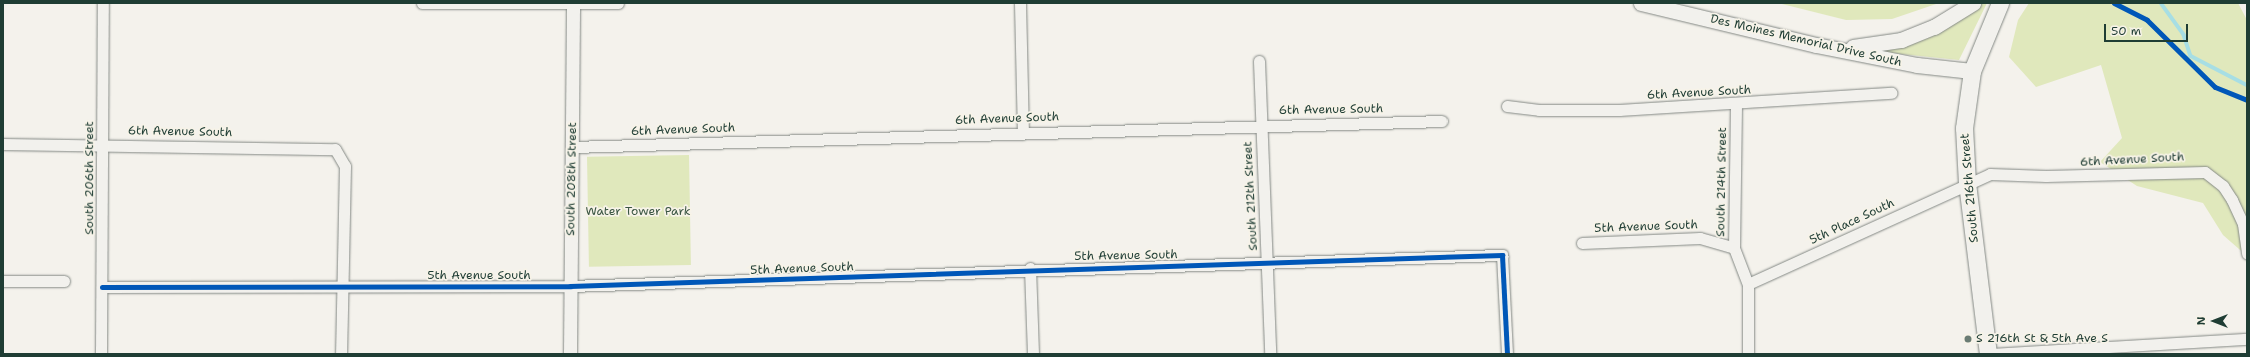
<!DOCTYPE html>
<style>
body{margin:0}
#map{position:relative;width:2250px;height:357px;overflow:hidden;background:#f4f2ec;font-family:"Shantell Sans",sans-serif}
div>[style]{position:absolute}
.green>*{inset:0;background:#e0e8bc;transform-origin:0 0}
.stream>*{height:3.5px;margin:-1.75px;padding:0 1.75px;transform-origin:1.75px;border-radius:1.75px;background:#a7dee4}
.roads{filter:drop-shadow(0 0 1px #848985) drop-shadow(0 0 1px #848985)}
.minor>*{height:11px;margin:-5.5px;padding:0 5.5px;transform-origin:5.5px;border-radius:5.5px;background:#f2f1ed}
.tertiary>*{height:13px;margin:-6.5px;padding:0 6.5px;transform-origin:6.5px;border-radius:6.5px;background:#f2f1ed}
.secondary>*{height:15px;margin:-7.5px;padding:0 7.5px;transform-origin:7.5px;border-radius:7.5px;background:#f2f1ed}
.primary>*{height:17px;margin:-8.5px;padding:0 8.5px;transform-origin:8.5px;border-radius:8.5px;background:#f2f1ed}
.cycleway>*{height:5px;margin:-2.5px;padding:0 2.5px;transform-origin:2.5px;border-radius:2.5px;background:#0057b8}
.dots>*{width:11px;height:11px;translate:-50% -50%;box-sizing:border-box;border:2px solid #f7f3e8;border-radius:50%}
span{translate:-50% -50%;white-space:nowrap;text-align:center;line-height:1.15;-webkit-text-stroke:3.5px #f7f3e8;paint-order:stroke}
.street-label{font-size:12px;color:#1f3d34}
.park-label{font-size:12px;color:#3a5542}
.poi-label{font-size:12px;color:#1f3d34}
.left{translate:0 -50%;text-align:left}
.frame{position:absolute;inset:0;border:4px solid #1f3d34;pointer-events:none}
.north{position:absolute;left:2194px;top:301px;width:40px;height:40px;-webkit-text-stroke:3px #f7f3e8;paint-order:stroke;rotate:270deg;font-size:11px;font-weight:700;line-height:16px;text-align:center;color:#1f3d34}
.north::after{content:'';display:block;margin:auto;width:14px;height:18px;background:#1f3d34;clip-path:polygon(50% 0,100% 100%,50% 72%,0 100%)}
.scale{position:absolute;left:2104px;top:24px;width:84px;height:18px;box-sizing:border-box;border:2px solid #1f3d34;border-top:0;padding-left:5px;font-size:12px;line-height:14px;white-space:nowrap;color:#1f3d34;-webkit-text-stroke:3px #f7f3e8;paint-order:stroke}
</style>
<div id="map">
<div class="green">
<div style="clip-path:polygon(1778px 3px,1939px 3px,1892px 19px,1846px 20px)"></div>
<div style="clip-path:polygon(1983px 3px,1987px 3px,1959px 60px,1871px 51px,1922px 39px,1954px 24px)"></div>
<div style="clip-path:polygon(2029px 3px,2238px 3px,2247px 20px,2247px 256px,2223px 235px,2203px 203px,2137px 186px,2100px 162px,2122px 138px,2101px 65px,2036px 87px,2009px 57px,2018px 20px)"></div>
<div style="left:689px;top:155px;width:110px;height:102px;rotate:89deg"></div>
</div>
<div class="stream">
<div style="left:2161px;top:3px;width:39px;rotate:54deg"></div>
<div style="left:2184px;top:35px;width:22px;rotate:72deg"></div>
<div style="left:2191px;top:56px;width:63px;rotate:27.4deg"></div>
</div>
<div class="roads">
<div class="minor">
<div style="left:422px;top:3px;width:196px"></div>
<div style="left:1020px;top:3px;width:128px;rotate:88.7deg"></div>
<div style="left:1259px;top:61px;width:293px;rotate:87.8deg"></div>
<div style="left:1736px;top:105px;width:143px;rotate:90.8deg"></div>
<div style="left:1734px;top:248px;width:39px;rotate:69deg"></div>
<div style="left:1748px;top:284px;width:70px;rotate:90deg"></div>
<div style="left:1507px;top:106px;width:32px;rotate:7deg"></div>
<div style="left:1539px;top:110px;width:80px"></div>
<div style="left:1619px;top:110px;width:273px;rotate:-3.6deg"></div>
<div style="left:3px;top:144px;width:332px;rotate:0.9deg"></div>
<div style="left:335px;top:149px;width:20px;rotate:60deg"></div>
<div style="left:345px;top:166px;width:188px;rotate:91.2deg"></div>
<div style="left:572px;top:147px;width:870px;rotate:-1.71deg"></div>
<div style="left:1582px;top:243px;width:118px;rotate:-2.4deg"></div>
<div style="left:1700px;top:238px;width:35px;rotate:16deg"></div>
<div style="left:1030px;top:268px;width:86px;rotate:88deg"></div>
<div style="left:3px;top:281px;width:61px"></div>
<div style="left:1748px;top:284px;width:266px;rotate:-24.4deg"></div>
<div style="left:1990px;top:174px;width:56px;rotate:2deg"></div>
<div style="left:2046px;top:176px;width:159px;rotate:-1.4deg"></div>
<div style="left:2205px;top:172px;width:23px;rotate:38deg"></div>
<div style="left:2223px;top:186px;width:17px;rotate:57deg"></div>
<div style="left:2232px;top:200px;width:26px;rotate:65deg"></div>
<div style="left:2243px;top:224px;width:30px;rotate:82deg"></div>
<div style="left:102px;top:287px;width:468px;rotate:-0.1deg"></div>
<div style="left:570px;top:286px;width:933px;rotate:-1.91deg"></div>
<div style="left:1502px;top:255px;width:99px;rotate:87.1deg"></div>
<div style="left:101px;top:354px;width:351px;rotate:-89.7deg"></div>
<div style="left:1992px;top:354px;width:255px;rotate:-3.4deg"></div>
</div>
<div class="tertiary">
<div style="left:570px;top:354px;width:351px;rotate:-89.5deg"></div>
</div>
<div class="secondary">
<div style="left:1641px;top:3px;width:180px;rotate:13.5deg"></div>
<div style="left:1816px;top:45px;width:103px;rotate:11.2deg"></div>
<div style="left:1917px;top:65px;width:55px;rotate:6.2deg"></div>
<div style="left:1853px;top:47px;width:49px;rotate:-8.3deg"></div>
<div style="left:1901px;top:40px;width:35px;rotate:-22deg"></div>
<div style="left:1934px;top:27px;width:46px;rotate:-31.6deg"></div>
</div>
<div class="primary">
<div style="left:1988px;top:354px;width:172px;rotate:-97deg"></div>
<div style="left:1967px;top:183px;width:55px;rotate:-93.1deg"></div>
<div style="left:1964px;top:128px;width:58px;rotate:-82deg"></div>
<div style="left:1972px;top:71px;width:74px;rotate:-67.6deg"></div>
</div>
</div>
<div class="cycleway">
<div style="left:2114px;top:3px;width:37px;rotate:27deg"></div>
<div style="left:2147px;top:20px;width:95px;rotate:44.6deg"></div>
<div style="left:2215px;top:87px;width:35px;rotate:22deg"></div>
<div style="left:102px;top:287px;width:468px;rotate:-0.1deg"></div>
<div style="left:570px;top:286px;width:933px;rotate:-1.91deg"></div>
<div style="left:1502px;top:255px;width:99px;rotate:87.1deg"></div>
</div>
<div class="dots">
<div style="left:1968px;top:339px;background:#6a7c74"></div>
</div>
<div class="street-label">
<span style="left:1806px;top:41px;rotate:13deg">Des Moines Memorial Drive South</span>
<span style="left:1699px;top:93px;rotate:-3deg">6th Avenue South</span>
<span style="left:1331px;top:110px;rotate:-1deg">6th Avenue South</span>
<span style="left:1007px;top:119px;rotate:-2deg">6th Avenue South</span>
<span style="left:683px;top:130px;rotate:-2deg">6th Avenue South</span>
<span style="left:180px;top:132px;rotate:1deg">6th Avenue South</span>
<span style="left:2132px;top:160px;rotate:-3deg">6th Avenue South</span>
<span style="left:90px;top:178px;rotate:-90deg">South 206th Street</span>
<span style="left:572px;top:179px;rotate:-89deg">South 208th Street</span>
<span style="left:1722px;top:182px;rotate:-89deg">South 214th Street</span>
<span style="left:1970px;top:188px;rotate:-95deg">South 216th Street</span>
<span style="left:1251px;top:196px;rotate:-93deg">South 212th Street</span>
<span style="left:1852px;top:222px;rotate:-25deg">5th Place South</span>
<span style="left:1646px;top:227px;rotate:-2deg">5th Avenue South</span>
<span style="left:1126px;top:256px;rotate:-1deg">5th Avenue South</span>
<span style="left:802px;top:269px;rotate:-2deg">5th Avenue South</span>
<span style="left:479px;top:276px">5th Avenue South</span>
</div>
<div class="park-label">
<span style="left:638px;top:212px">Water Tower Park</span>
</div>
<div class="poi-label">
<span class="left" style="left:1976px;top:339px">S 216th St &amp; 5th Ave S</span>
</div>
<div class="frame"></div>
<div class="north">N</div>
<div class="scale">50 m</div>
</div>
